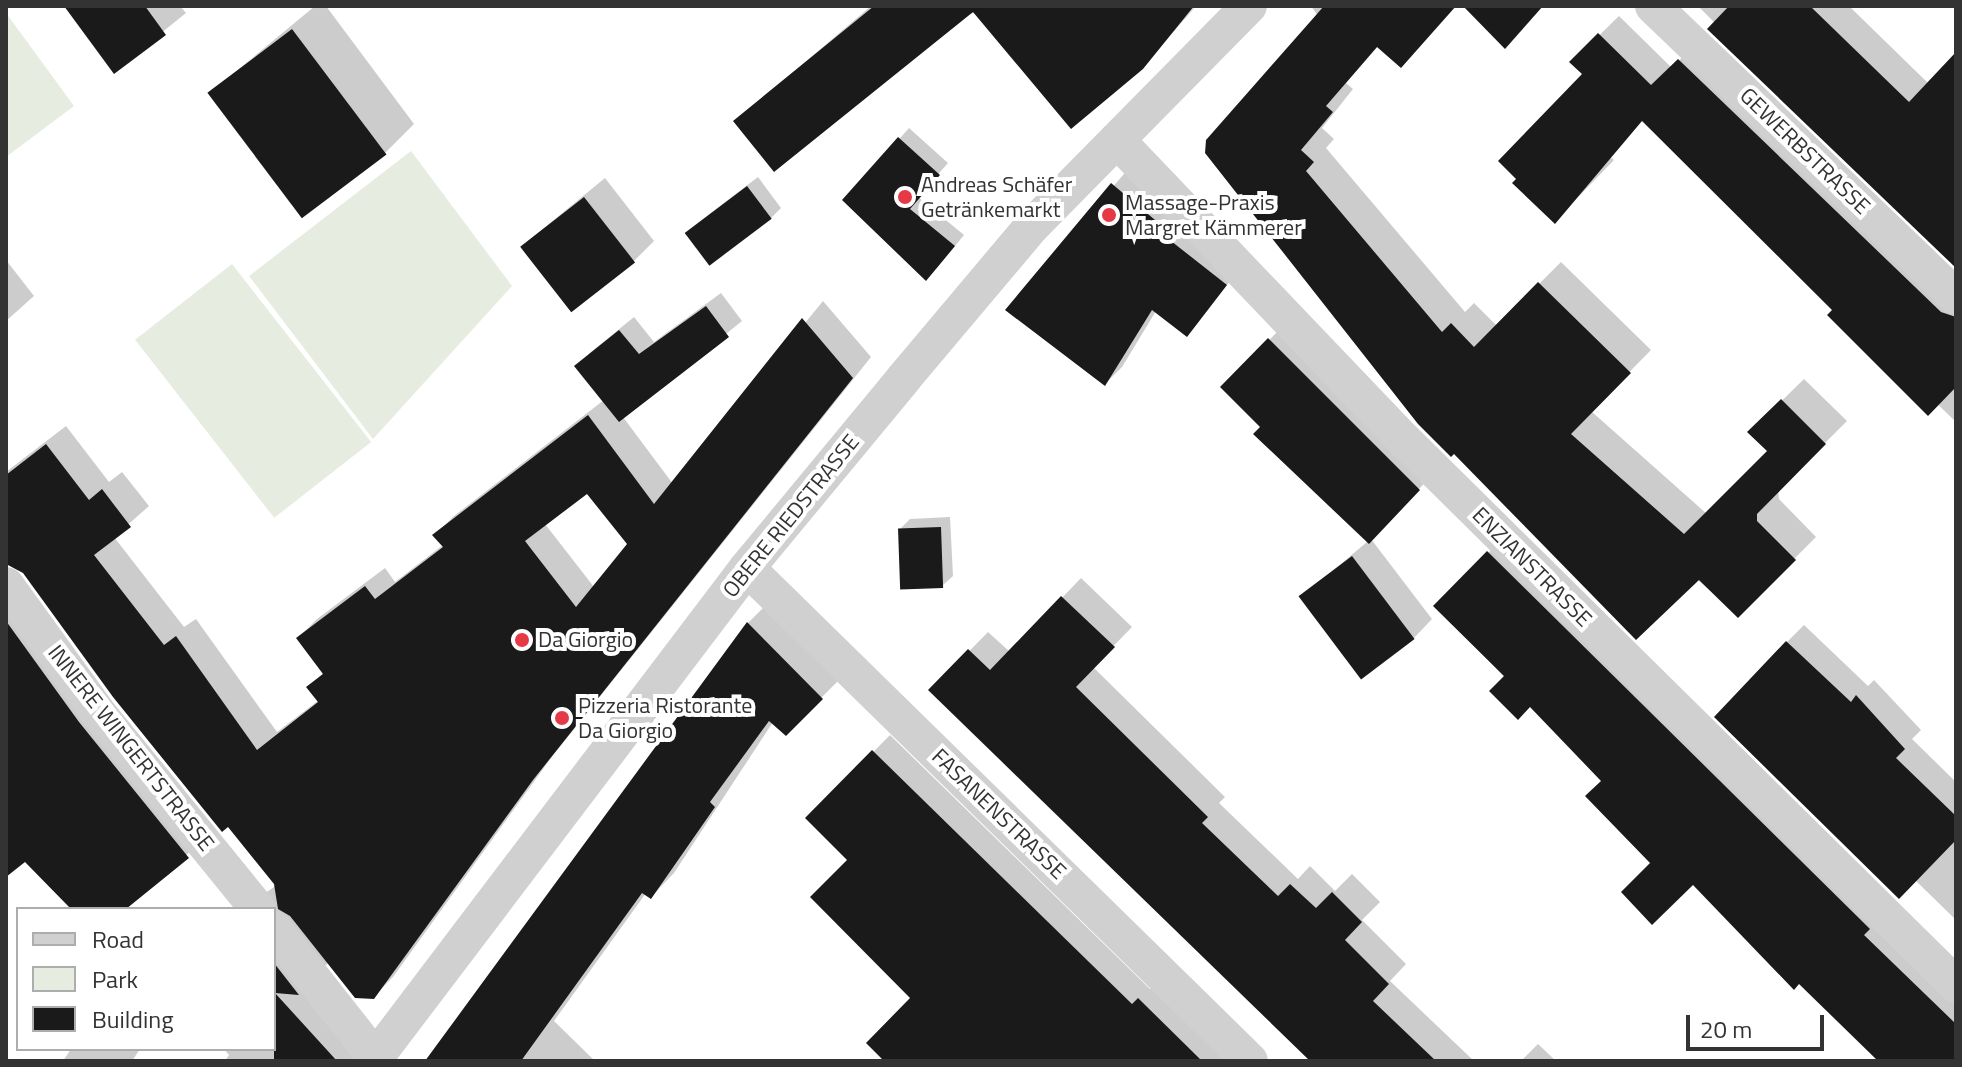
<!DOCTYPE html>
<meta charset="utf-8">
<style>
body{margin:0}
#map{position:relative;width:1962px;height:1067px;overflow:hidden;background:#fff;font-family:"Titillium Web",sans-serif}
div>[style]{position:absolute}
.green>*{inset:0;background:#e6ecdf;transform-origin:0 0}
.shadow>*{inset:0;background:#0003}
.building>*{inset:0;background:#1a1a1a;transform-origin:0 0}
.minor>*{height:36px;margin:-18px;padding:0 18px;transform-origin:18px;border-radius:18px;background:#d0d0d0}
.dots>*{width:22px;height:22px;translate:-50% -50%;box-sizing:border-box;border:4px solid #fff;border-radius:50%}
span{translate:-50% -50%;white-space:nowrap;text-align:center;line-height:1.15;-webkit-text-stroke:8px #fff;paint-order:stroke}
.street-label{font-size:22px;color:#333}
.poi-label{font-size:22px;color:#333}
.left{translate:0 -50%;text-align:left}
.frame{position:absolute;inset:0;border:8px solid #333;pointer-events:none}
.legend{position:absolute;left:16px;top:907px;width:260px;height:144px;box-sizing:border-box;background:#fff;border:2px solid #adadad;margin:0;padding:10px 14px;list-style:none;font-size:24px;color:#333}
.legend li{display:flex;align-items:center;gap:16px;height:40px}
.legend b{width:40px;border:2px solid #adadad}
.scale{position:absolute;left:1686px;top:1015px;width:138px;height:36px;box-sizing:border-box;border:4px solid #333;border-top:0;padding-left:10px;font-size:24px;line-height:28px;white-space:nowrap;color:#333;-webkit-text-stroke:6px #fff;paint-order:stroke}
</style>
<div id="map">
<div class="green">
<div style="clip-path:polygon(6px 13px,74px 106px,6px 157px)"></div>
<div style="clip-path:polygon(411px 151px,512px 286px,373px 439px,249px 276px)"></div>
<div style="left:232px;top:264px;width:226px;height:123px;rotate:52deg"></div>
</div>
<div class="shadow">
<div style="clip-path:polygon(67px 6px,180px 6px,186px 13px,114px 71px)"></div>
<div style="clip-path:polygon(315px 6px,326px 6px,414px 124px,385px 153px,303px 215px,210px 93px)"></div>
<div style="clip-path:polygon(871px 6px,1196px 6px,1142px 68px,977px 13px,967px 14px,736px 121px)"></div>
<div style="clip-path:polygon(1311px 6px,1456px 6px,1401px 66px,1378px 46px,1346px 83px,1353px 89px,1322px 128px,1334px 139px,1326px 148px,1465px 312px,1474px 303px,1497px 326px,1561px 262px,1651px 350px,1591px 411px,1707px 514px,1769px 451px,1750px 432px,1804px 379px,1847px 421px,1778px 490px,1779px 499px,1816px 537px,1738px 615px,1207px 152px,1318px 16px)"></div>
<div style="clip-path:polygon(1698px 6px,1849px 6px,1929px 84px,1956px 55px,1956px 265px)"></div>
<div style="clip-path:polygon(1619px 16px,1672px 68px,1698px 41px,1956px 289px,1956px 422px,1642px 119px,1609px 156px,1614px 160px,1555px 221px,1585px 74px,1572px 62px)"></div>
<div style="clip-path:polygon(909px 128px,948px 163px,918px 197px,964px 235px,936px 269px,845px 200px)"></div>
<div style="clip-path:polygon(1130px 167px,1242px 267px,1186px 334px,1156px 311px,1122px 367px,1105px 384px,1007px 309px)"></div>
<div style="clip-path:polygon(758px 177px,781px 208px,771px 218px,686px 232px)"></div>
<div style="clip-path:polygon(605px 178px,654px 241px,633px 262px,522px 246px)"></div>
<div style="clip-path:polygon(6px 260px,34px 296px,6px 321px)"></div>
<div style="clip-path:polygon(evenodd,721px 293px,742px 321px,623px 417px,673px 484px,823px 301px,871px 357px,551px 758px,393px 977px,373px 997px,329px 962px,315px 976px,365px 1030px,353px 1061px,225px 1061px,229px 1055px,224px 1049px,274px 1049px,274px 909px,242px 909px,277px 885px,24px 571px,6px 563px,7px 578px,207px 837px,124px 909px,74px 909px,26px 859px,6px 874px,6px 472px,66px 426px,109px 482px,122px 472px,149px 506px,114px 537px,184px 627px,196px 619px,277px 732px,319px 700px,309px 687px,324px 672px,298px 638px,317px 619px,385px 568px,395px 582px,443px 545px,435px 535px,454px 516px,604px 400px,577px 366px,591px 352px,634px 317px,654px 342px,721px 293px,587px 491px,629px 544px,594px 587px,545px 524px,587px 491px)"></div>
<div style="clip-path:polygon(1290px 319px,1439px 468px,1371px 539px,1432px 619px,1414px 638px,1302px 597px,1368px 541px,1223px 387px)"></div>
<div style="clip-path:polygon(950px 517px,953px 576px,942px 586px,900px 529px,910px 519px)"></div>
<div style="clip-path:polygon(1504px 537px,1956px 991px,1956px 1061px,1881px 1061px,1693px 883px,1653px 863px,1604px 781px,1436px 606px)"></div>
<div style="clip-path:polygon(1081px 578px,1132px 627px,1093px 667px,1225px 797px,1219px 803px,1298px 879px,1310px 866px,1335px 891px,1352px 874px,1380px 902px,1362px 920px,1406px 964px,1390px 981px,1474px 1061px,1313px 1061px,931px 690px,988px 632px,1010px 652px)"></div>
<div style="clip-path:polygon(771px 600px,845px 674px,786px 733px,773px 722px,674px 873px,651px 897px,646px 893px,554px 1021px,595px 1061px,435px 1061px,430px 1057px,748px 623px)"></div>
<div style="clip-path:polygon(1804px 625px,1868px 686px,1874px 680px,1921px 730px,1912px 739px,1956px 782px,1956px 920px,1915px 880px,1787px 642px)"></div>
<div style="clip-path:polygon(890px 735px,1150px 989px,1155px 984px,1231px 1061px,880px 1061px,912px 998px,850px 860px,808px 818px)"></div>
<div style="clip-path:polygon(1538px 1044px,1556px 1061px,1521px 1061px)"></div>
<div style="clip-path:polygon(71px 1049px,140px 1049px,132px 1061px,63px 1061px)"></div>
</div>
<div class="building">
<div style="clip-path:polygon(64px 6px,145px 6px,166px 35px,114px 74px)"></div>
<div style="clip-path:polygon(874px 6px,1194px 6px,1143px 69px,1071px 129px,973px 12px,774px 172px,733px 121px)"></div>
<div style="clip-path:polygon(1324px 6px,1456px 6px,1401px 68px,1377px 47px,1326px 106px,1333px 112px,1301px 150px,1314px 162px,1306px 171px,1442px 332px,1451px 323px,1474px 347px,1538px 282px,1631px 373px,1571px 434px,1684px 534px,1767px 451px,1747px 432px,1781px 399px,1826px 444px,1757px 514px,1757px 521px,1796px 560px,1738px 618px,1699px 580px,1636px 640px,1454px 454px,1451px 457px,1418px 424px,1205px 153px,1206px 140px)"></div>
<div style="clip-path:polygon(1463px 6px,1543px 6px,1505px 49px)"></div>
<div style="clip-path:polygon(1729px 6px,1810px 6px,1909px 102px,1956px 52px,1956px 268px,1707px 29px)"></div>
<div style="left:292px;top:29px;width:157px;height:106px;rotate:53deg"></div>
<div style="clip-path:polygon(1598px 33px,1651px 85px,1678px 59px,1941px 312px,1956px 317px,1956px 387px,1928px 416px,1827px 315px,1832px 310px,1642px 121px,1555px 224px,1512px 183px,1516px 179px,1498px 161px,1582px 74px,1569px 62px)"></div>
<div style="clip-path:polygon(898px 137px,940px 175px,910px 209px,955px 246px,926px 281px,842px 200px)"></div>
<div style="clip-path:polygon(1111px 183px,1161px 225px,1157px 230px,1227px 285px,1187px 337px,1152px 310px,1105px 386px,1005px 310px)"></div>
<div style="left:747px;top:186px;width:41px;height:78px;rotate:53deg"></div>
<div style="left:584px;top:197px;width:83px;height:81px;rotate:52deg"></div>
<div style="clip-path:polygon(706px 306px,729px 337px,619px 422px,574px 366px,619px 330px,639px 354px)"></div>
<div style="clip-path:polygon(evenodd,802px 318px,853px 378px,533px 780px,374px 999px,355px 998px,290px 916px,278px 909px,274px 884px,228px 827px,222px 832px,113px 697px,23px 573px,6px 564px,6px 475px,46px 444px,89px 500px,102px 489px,131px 527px,94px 555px,164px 645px,176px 636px,257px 750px,318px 702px,306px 687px,323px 674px,296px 638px,365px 586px,375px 599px,443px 547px,432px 535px,588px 415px,654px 504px,802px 318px,587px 494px,627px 544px,576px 607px,525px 541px,587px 494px)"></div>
<div style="clip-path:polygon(1268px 338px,1420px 490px,1369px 544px,1253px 434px,1260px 427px,1220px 387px)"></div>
<div style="left:941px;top:527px;width:61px;height:43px;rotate:88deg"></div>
<div style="clip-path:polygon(1487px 551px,1870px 929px,1864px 935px,1956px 1024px,1956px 1061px,1878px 1061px,1799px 984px,1794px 990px,1693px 885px,1652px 925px,1621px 892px,1650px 863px,1585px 796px,1601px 781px,1530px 707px,1518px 720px,1489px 691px,1504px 676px,1433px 606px)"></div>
<div style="left:1352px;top:556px;width:104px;height:67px;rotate:53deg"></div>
<div style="clip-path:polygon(1061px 596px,1115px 647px,1076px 687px,1208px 817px,1202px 823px,1278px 896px,1290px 884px,1316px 908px,1332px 892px,1362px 922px,1345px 940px,1389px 984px,1373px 1001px,1436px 1061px,1310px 1061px,928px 690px,968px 649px,990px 670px)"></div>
<div style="clip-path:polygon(6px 621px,79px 722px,189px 858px,126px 909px,71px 909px,25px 862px,6px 877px)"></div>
<div style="clip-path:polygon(747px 622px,823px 699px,786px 736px,769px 721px,710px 802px,715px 807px,651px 899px,642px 893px,521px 1061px,425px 1061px)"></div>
<div style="clip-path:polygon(1786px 641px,1851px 702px,1856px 695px,1905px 749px,1896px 758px,1956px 816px,1956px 840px,1899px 899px,1714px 717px)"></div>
<div style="clip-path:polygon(872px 750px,1132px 1004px,1138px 998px,1202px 1061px,884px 1061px,866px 1043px,910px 998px,810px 897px,847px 860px,805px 818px)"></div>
<div style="clip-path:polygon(274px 963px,299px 995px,275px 993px,337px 1061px,274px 1061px)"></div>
</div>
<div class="minor">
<div style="left:1653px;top:6px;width:420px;rotate:43.8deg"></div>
<div style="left:1117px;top:140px;width:417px;rotate:46.3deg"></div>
<div style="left:1405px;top:441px;width:774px;rotate:44.63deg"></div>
<div style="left:747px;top:568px;width:704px;rotate:44.42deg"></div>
<div style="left:6px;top:585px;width:154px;rotate:54.2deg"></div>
<div style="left:96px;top:710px;width:257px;rotate:50.9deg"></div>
<div style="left:274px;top:929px;width:168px;rotate:51.8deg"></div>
<div style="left:373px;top:1061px;width:619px;rotate:-52.82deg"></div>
<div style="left:747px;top:568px;width:246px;rotate:-50.4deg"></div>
<div style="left:904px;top:378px;width:199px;rotate:-49.9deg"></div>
<div style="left:1032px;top:226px;width:309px;rotate:-45.4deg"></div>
</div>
<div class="dots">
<div style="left:905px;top:197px;background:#e63946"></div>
<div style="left:1109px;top:215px;background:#e63946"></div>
<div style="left:522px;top:640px;background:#e63946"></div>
<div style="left:562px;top:718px;background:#e63946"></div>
</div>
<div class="street-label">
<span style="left:1805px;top:151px;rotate:44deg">GEWERBSTRASSE</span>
<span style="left:791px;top:516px;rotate:-51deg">OBERE RIEDSTRASSE</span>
<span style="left:1532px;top:567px;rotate:45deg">ENZIANSTRASSE</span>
<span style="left:131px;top:748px;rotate:52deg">INNERE WINGERTSTRASSE</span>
<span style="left:999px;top:814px;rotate:44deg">FASANENSTRASSE</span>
</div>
<div class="poi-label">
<span class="left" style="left:921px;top:197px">Andreas Schäfer<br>Getränkemarkt</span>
<span class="left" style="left:1125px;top:215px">Massage-Praxis<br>Margret Kämmerer</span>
<span class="left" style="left:538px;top:640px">Da Giorgio</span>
<span class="left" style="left:578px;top:718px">Pizzeria Ristorante<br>Da Giorgio</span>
</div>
<div class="frame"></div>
<ul class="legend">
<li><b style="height:10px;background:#d0d0d0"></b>Road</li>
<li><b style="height:22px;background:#e6ecdf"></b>Park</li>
<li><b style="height:22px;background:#1a1a1a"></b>Building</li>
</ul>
<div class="scale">20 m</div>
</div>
